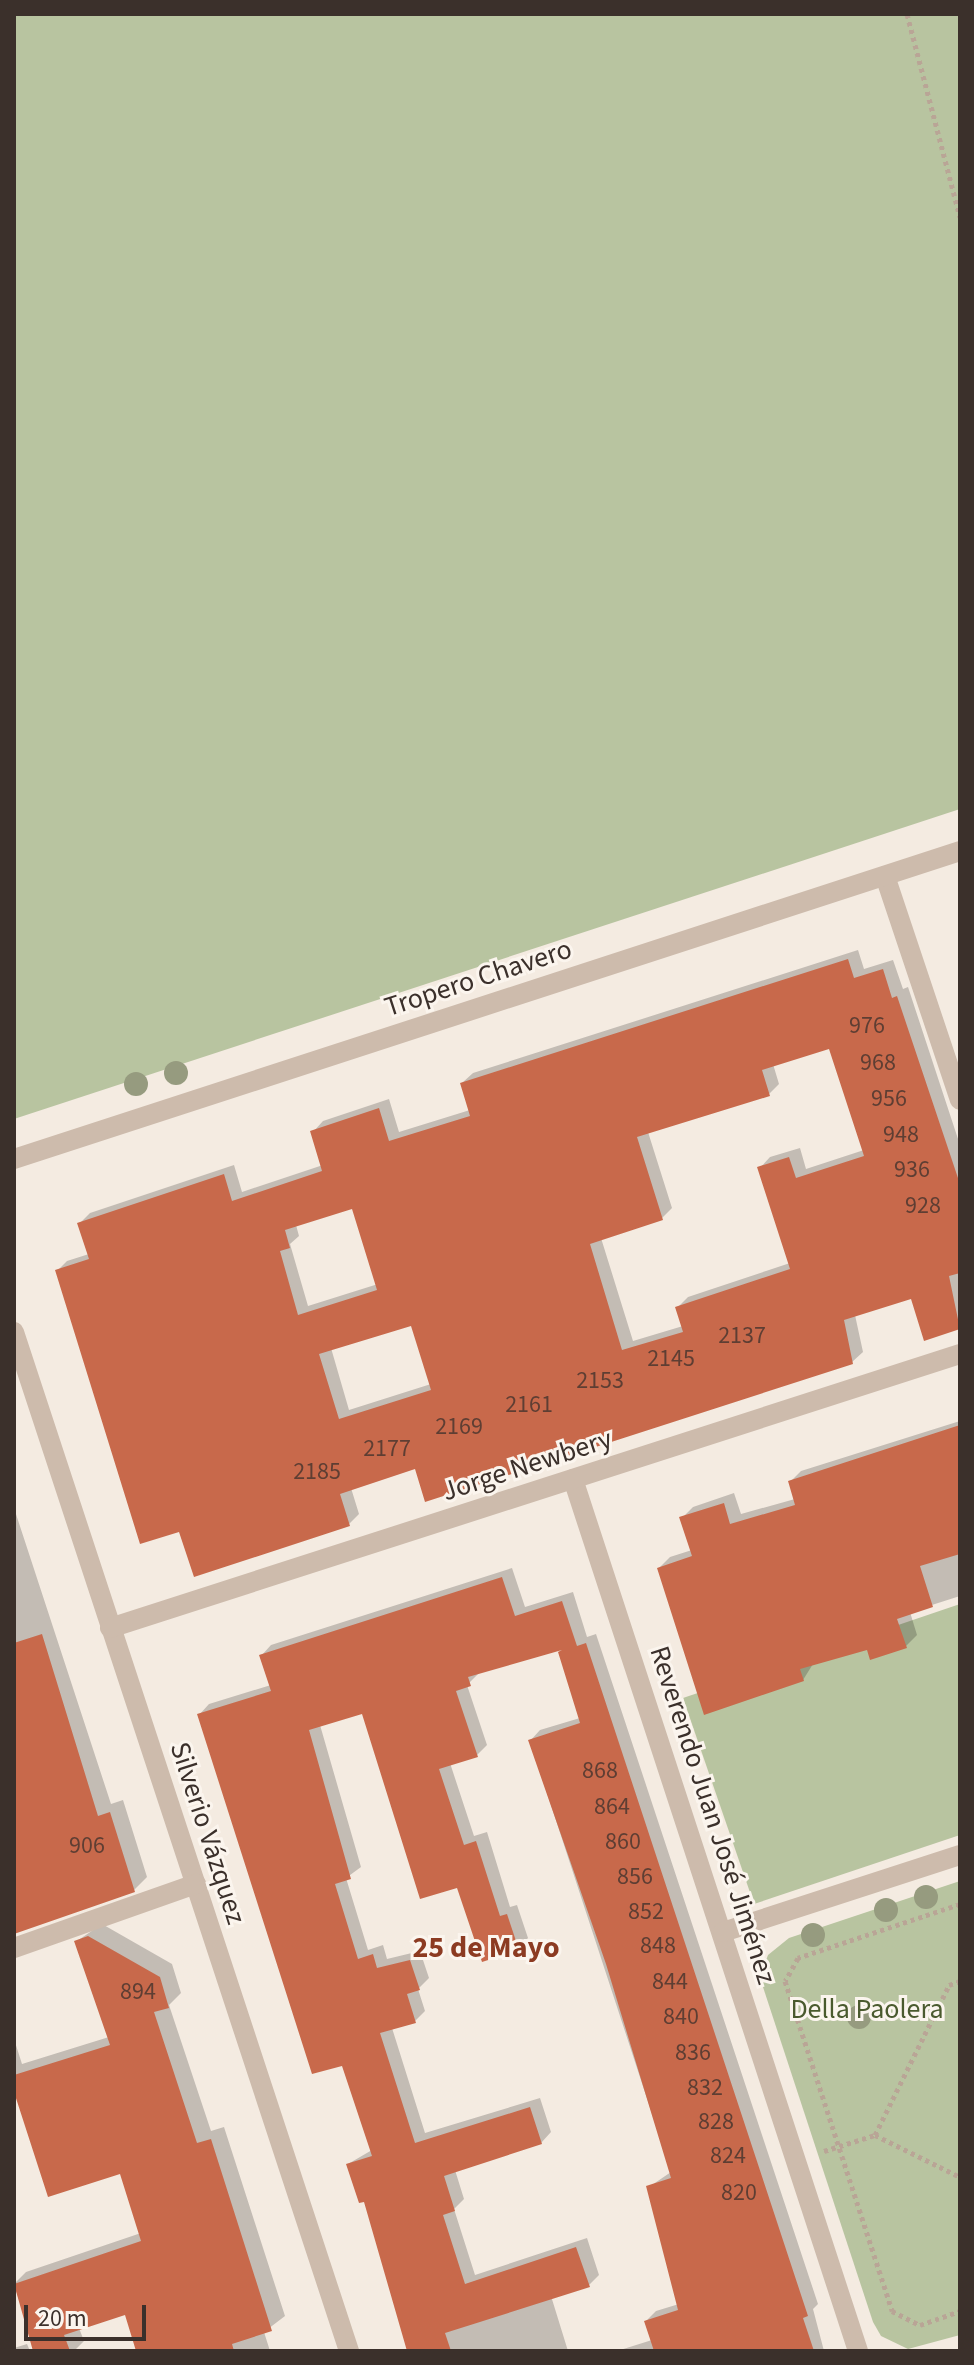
<!DOCTYPE html>
<meta charset="utf-8">
<style>
body{margin:0}
#map{position:relative;width:974px;height:2365px;overflow:hidden;background:#f4ebe1;font-family:"Source Sans 3",sans-serif}
div>[style]{position:absolute}
.green>*{inset:0;background:#b8c4a0}
.shadow>*{inset:0;background:#0003}
.building>*{inset:0;background:#c8694b}
.path>*{height:5px;margin-top:-2.5px;transform-origin:0;background:repeating-linear-gradient(90deg,#b9a596 0 4px,transparent 0 8px)}
.minor>*{height:20px;margin:-10px;padding:0 10px;transform-origin:10px;border-radius:10px;background:#cdbbac}
.trees>*{width:24px;height:24px;margin:-12px;border-radius:50%;background:#969b7f}
span{translate:-50% -50%;white-space:nowrap;text-align:center;line-height:1.15;-webkit-text-stroke:6px #fbf5ee;paint-order:stroke}
.number-label{font-size:24px;color:#5e3e33}
.number-label span{-webkit-text-stroke-width:0}
.street-label{font-size:28px;color:#3b302b}
.park-label{font-size:28px;color:#4a5a2e}
.neighbourhood-label{font-size:30px;color:#8c3b22;font-weight:700}
.frame{position:absolute;inset:0;border:16px solid #3b302b;pointer-events:none}
.scale{position:absolute;left:24px;top:2305px;width:122px;height:36px;box-sizing:border-box;border:4px solid #3b302b;border-top:0;padding-left:10px;font-size:24px;line-height:28px;white-space:nowrap;color:#3b302b;-webkit-text-stroke:6px #fbf5ee;paint-order:stroke}
</style>
<div id="map">
<div class="green">
<div style="clip-path:polygon(14px 14px,960px 14px,960px 809px,14px 1119px)"></div>
<div style="clip-path:polygon(960px 1604px,960px 1835px,754px 1904px,683px 1698px)"></div>
<div style="clip-path:polygon(960px 1881px,960px 2335px,908px 2349px,881px 2336px,873px 2322px,762px 1984px,763px 1968px,768px 1955px,789px 1938px)"></div>
</div>
<div class="shadow">
<div style="clip-path:polygon(evenodd,858px 950px,864px 969px,893px 960px,903px 989px,908px 987px,960px 1145px,960px 1327px,925px 1338px,912px 1297px,855px 1315px,863px 1352px,852px 1362px,416px 1467px,351px 1488px,359px 1514px,349px 1524px,180px 1529px,57px 1271px,67px 1261px,89px 1254px,79px 1224px,90px 1213px,234px 1165px,242px 1192px,323px 1165px,313px 1132px,323px 1121px,389px 1099px,399px 1132px,470px 1110px,462px 1083px,473px 1073px,858px 950px,830px 1046px,864px 1150px,806px 1169px,800px 1148px,770px 1157px,760px 1168px,790px 1263px,688px 1297px,677px 1308px,683px 1326px,633px 1341px,601px 1238px,662px 1218px,672px 1208px,648px 1132px,769px 1094px,779px 1084px,773px 1064px,830px 1046px,858px 950px,353px 1206px,378px 1284px,308px 1306px,290px 1244px,299px 1236px,296px 1225px,353px 1206px,858px 950px,413px 1323px,431px 1384px,349px 1410px,331px 1348px,413px 1323px)"></div>
<div style="clip-path:polygon(960px 1421px,960px 1596px,910px 1612px,917px 1635px,906px 1646px,868px 1648px,813px 1664px,803px 1680px,659px 1568px,670px 1557px,692px 1550px,682px 1518px,693px 1507px,734px 1493px,741px 1514px,795px 1499px,790px 1482px,801px 1471px)"></div>
<div style="clip-path:polygon(14px 1508px,111px 1804px,123px 1800px,147px 1877px,134px 1890px,14px 1932px,14px 1940px)"></div>
<div style="clip-path:polygon(512px 1568px,525px 1607px,573px 1592px,587px 1637px,596px 1634px,818px 2304px,813px 2309px,824px 2351px,617px 2351px,652px 2340px,646px 2321px,656px 2311px,679px 2304px,649px 2187px,671px 2172px,530px 1741px,540px 1730px,580px 1718px,565px 1647px,480px 1672px,467px 1685px,487px 1745px,477px 1755px,450px 1763px,474px 1836px,487px 1832px,510px 1907px,517px 1905px,528px 1938px,518px 1949px,459px 1886px,363px 1712px,320px 1725px,361px 1867px,346px 1878px,368px 1950px,383px 1945px,387px 1959px,420px 1951px,429px 1978px,418px 1989px,425px 2011px,415px 2021px,392px 2028px,425px 2133px,540px 2098px,551px 2132px,541px 2143px,455px 2170px,464px 2199px,454px 2209px,475px 2275px,587px 2238px,599px 2275px,589px 2285px,551px 2296px,568px 2351px,409px 2351px,366px 2199px,348px 2164px,372px 2150px,344px 2063px,199px 1715px,209px 1704px,271px 1685px,261px 1656px,271px 1645px)"></div>
<div style="clip-path:polygon(102px 1924px,172px 1964px,181px 1993px,169px 2005px,211px 2131px,224px 2127px,285px 2316px,264px 2332px,270px 2351px,138px 2351px,126px 2312px,79px 2328px,84px 2341px,74px 2351px,35px 2351px,14px 2284px,26px 2272px,141px 2233px,121px 2172px,14px 2086px,14px 2039px,22px 2064px,109px 2037px,77px 1941px)"></div>
<div style="clip-path:polygon(27px 2344px,30px 2351px,14px 2351px,14px 2348px)"></div>
</div>
<div class="building">
<div style="clip-path:polygon(evenodd,848px 959px,854px 978px,883px 969px,892px 998px,897px 996px,960px 1184px,960px 1273px,949px 1276px,960px 1329px,924px 1341px,911px 1299px,844px 1320px,853px 1364px,425px 1502px,415px 1469px,340px 1494px,350px 1526px,194px 1577px,179px 1532px,140px 1544px,55px 1270px,89px 1259px,77px 1223px,224px 1174px,232px 1201px,322px 1171px,310px 1131px,379px 1108px,389px 1141px,470px 1116px,460px 1083px,848px 959px,829px 1049px,864px 1156px,796px 1178px,789px 1157px,757px 1167px,790px 1269px,675px 1307px,683px 1332px,622px 1350px,590px 1244px,663px 1220px,637px 1137px,770px 1096px,762px 1070px,829px 1049px,848px 959px,352px 1209px,377px 1290px,298px 1315px,280px 1251px,290px 1248px,285px 1230px,352px 1209px,848px 959px,411px 1326px,431px 1390px,339px 1419px,319px 1354px,411px 1326px)"></div>
<div style="clip-path:polygon(960px 1425px,960px 1554px,920px 1566px,933px 1607px,897px 1619px,907px 1648px,870px 1660px,867px 1650px,800px 1669px,804px 1681px,704px 1715px,657px 1568px,692px 1556px,679px 1517px,724px 1503px,730px 1524px,795px 1505px,788px 1481px)"></div>
<div style="clip-path:polygon(502px 1577px,515px 1616px,562px 1601px,577px 1646px,586px 1643px,808px 2316px,803px 2318px,814px 2351px,654px 2351px,644px 2321px,678px 2310px,646px 2186px,671px 2178px,606px 1964px,528px 1740px,580px 1723px,558px 1652px,562px 1650px,468px 1677px,471px 1686px,456px 1691px,478px 1757px,439px 1769px,464px 1845px,476px 1841px,500px 1916px,507px 1914px,519px 1950px,482px 1962px,457px 1888px,420px 1899px,362px 1714px,309px 1730px,351px 1879px,335px 1884px,358px 1959px,373px 1954px,377px 1968px,410px 1960px,420px 1990px,407px 1994px,416px 2023px,380px 2033px,415px 2143px,530px 2107px,542px 2144px,444px 2176px,455px 2211px,443px 2215px,465px 2284px,576px 2247px,590px 2287px,445px 2333px,451px 2351px,407px 2351px,364px 2202px,359px 2203px,346px 2164px,372px 2156px,342px 2066px,312px 2074px,197px 1714px,271px 1691px,259px 1655px)"></div>
<div style="clip-path:polygon(42px 1634px,98px 1816px,110px 1812px,135px 1892px,14px 1934px,14px 1643px)"></div>
<div style="clip-path:polygon(88px 1936px,160px 1977px,169px 2008px,154px 2012px,197px 2143px,211px 2139px,272px 2331px,232px 2344px,234px 2351px,136px 2351px,125px 2315px,64px 2335px,70px 2351px,33px 2351px,14px 2284px,141px 2241px,120px 2174px,48px 2197px,14px 2092px,14px 2075px,110px 2045px,74px 1941px)"></div>
</div>
<div class="path">
<div style="left:907px;top:14px;width:210px;rotate:75.4deg"></div>
<div style="left:960px;top:1904px;width:171px;rotate:161.6deg"></div>
<div style="left:798px;top:1958px;width:26px;rotate:119deg"></div>
<div style="left:785px;top:1981px;width:347px;rotate:72deg"></div>
<div style="left:892px;top:2311px;width:31px;rotate:27deg"></div>
<div style="left:920px;top:2325px;width:42px;rotate:-19.3deg"></div>
<div style="left:875px;top:2135px;width:167px;rotate:-63.7deg"></div>
<div style="left:949px;top:1985px;width:12px;rotate:-20deg"></div>
<div style="left:824px;top:2151px;width:53px;rotate:-17.4deg"></div>
<div style="left:875px;top:2135px;width:95px;rotate:26.3deg"></div>
</div>
<div class="minor">
<div style="left:885px;top:876px;width:236px;rotate:71.5deg"></div>
<div style="left:14px;top:1159px;width:995px;rotate:-18.03deg"></div>
<div style="left:14px;top:1332px;width:1073px;rotate:71.8deg"></div>
<div style="left:573px;top:1479px;width:917px;rotate:71.9deg"></div>
<div style="left:110px;top:1628px;width:893px;rotate:-17.87deg"></div>
<div style="left:723px;top:1932px;width:249px;rotate:-18deg"></div>
<div style="left:14px;top:1948px;width:193px;rotate:-19.4deg"></div>
</div>
<div class="trees">
<div style="left:176px;top:1073px"></div>
<div style="left:136px;top:1084px"></div>
<div style="left:926px;top:1897px"></div>
<div style="left:886px;top:1910px"></div>
<div style="left:813px;top:1935px"></div>
<div style="left:859px;top:2017px"></div>
</div>
<div class="number-label">
<span style="left:867px;top:1026px">976</span>
<span style="left:878px;top:1063px">968</span>
<span style="left:889px;top:1099px">956</span>
<span style="left:901px;top:1135px">948</span>
<span style="left:912px;top:1170px">936</span>
<span style="left:923px;top:1206px">928</span>
<span style="left:742px;top:1336px">2137</span>
<span style="left:671px;top:1359px">2145</span>
<span style="left:600px;top:1381px">2153</span>
<span style="left:529px;top:1405px">2161</span>
<span style="left:459px;top:1427px">2169</span>
<span style="left:387px;top:1449px">2177</span>
<span style="left:317px;top:1472px">2185</span>
<span style="left:600px;top:1771px">868</span>
<span style="left:612px;top:1807px">864</span>
<span style="left:623px;top:1842px">860</span>
<span style="left:87px;top:1846px">906</span>
<span style="left:635px;top:1877px">856</span>
<span style="left:646px;top:1912px">852</span>
<span style="left:658px;top:1946px">848</span>
<span style="left:670px;top:1982px">844</span>
<span style="left:138px;top:1992px">894</span>
<span style="left:681px;top:2017px">840</span>
<span style="left:693px;top:2053px">836</span>
<span style="left:705px;top:2088px">832</span>
<span style="left:716px;top:2122px">828</span>
<span style="left:728px;top:2156px">824</span>
<span style="left:739px;top:2193px">820</span>
</div>
<div class="street-label">
<span style="left:478px;top:978px;rotate:-18deg">Tropero Chavero</span>
<span style="left:527px;top:1465px;rotate:-18deg">Jorge Newbery</span>
<span style="left:713px;top:1815px;rotate:72deg">Reverendo Juan José Jiménez</span>
<span style="left:208px;top:1833px;rotate:72deg">Silverio Vázquez</span>
</div>
<div class="park-label">
<span style="left:867px;top:2009px">Della Paolera</span>
</div>
<div class="neighbourhood-label">
<span style="left:486px;top:1948px">25 de Mayo</span>
</div>
<div class="frame"></div>
<div class="scale">20 m</div>
</div>
